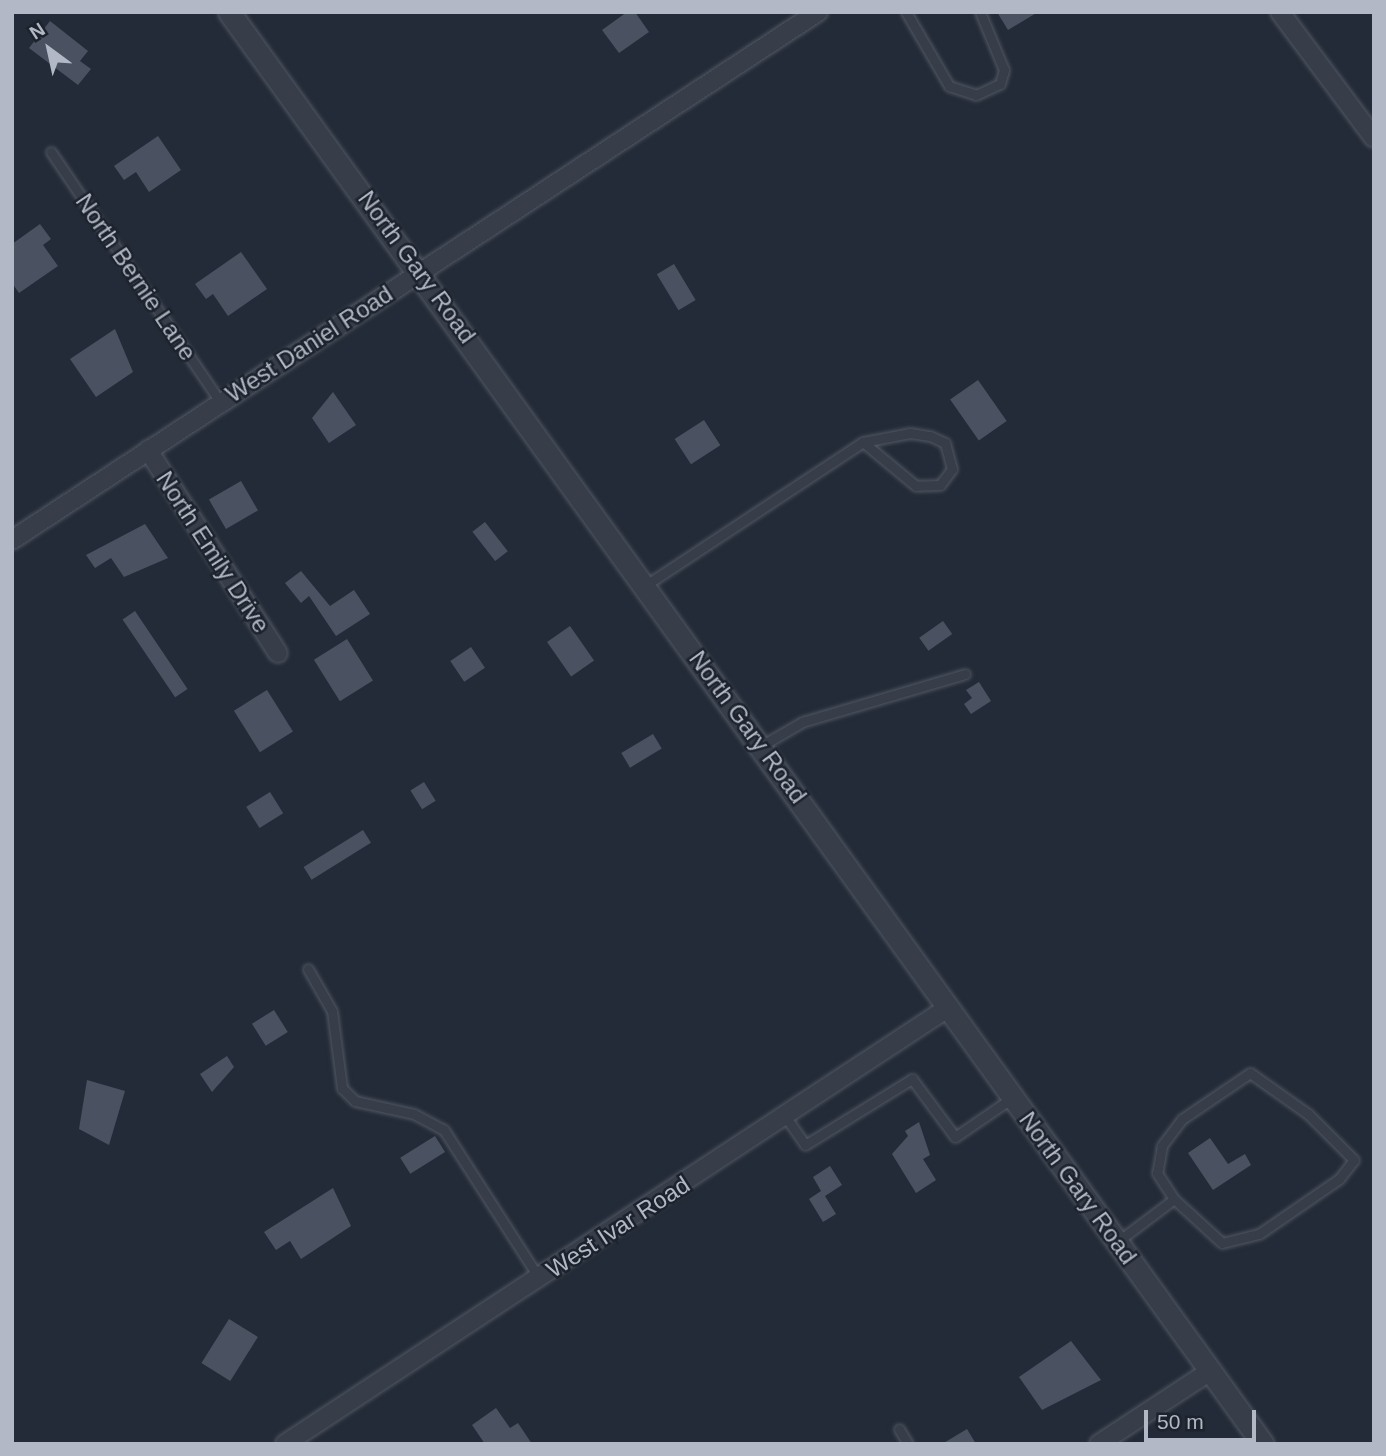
<!DOCTYPE html>
<style>
body{margin:0}
#map{position:relative;width:1386px;height:1456px;overflow:hidden;background:#232b38;font-family:Arial,sans-serif}
div>[style]{position:absolute}
.building>*{inset:0;background:#4a5262;transform-origin:0 0}
.roads{filter:drop-shadow(0 0 2px #525863) drop-shadow(0 0 2px #525863)}
.service>*{height:9px;margin:-4.5px;padding:0 4.5px;transform-origin:4.5px;border-radius:4.5px;background:#373d49}
.minor>*{height:18px;margin:-9px;padding:0 9px;transform-origin:9px;border-radius:9px;background:#373d49}
.tertiary>*{height:21px;margin:-10.5px;padding:0 10.5px;transform-origin:10.5px;border-radius:10.5px;background:#373d49}
span{translate:-50% -50%;white-space:nowrap;text-align:center;line-height:1.15;-webkit-text-stroke:5px #1c232d;paint-order:stroke}
.street-label{font-size:24px;color:#b2b8c5}
.frame{position:absolute;inset:0;border:14px solid #b2b8c5;pointer-events:none}
.north{position:absolute;left:14px;top:14px;width:70px;height:70px;-webkit-text-stroke:5px #1c232d;paint-order:stroke;rotate:327deg;font-size:19px;font-weight:700;line-height:28px;text-align:center;color:#b2b8c5}
.north::after{content:'';display:block;margin:auto;width:24px;height:32px;background:#b2b8c5;clip-path:polygon(50% 0,100% 100%,50% 72%,0 100%)}
.scale{position:absolute;left:1144px;top:1410px;width:112px;height:32px;box-sizing:border-box;border:4px solid #b2b8c5;border-top:0;padding-left:9px;font-size:21px;line-height:24px;white-space:nowrap;color:#b2b8c5;-webkit-text-stroke:5px #1c232d;paint-order:stroke}
</style>
<div id="map">
<div class="building">
<div style="clip-path:polygon(627px 12px,635px 12px,649px 32px,619px 53px,602px 30px)"></div>
<div style="clip-path:polygon(997px 12px,1038px 12px,1008px 30px)"></div>
<div style="clip-path:polygon(50px 21px,88px 51px,80px 61px,91px 69px,78px 85px,29px 48px)"></div>
<div style="clip-path:polygon(158px 136px,181px 170px,149px 192px,136px 172px,124px 180px,114px 166px)"></div>
<div style="clip-path:polygon(40px 224px,51px 239px,43px 245px,58px 266px,19px 293px,12px 283px,12px 244px)"></div>
<div style="clip-path:polygon(241px 252px,267px 289px,228px 316px,213px 294px,206px 299px,195px 284px)"></div>
<div style="left:674px;top:264px;width:42px;height:20px;rotate:59deg"></div>
<div style="clip-path:polygon(115px 329px,133px 372px,96px 397px,70px 359px)"></div>
<div style="left:978px;top:380px;width:50px;height:34px;rotate:55deg"></div>
<div style="clip-path:polygon(333px 392px,356px 425px,329px 443px,312px 418px)"></div>
<div style="left:704px;top:420px;width:30px;height:35px;rotate:57deg"></div>
<div style="left:241px;top:481px;width:34px;height:37px;rotate:60deg"></div>
<div style="left:485px;top:522px;width:37px;height:16px;rotate:52deg"></div>
<div style="clip-path:polygon(145px 524px,168px 558px,124px 577px,111px 558px,95px 568px,86px 555px)"></div>
<div style="clip-path:polygon(301px 571px,330px 606px,354px 590px,370px 614px,336px 636px,309px 596px,301px 603px,285px 583px)"></div>
<div style="left:135px;top:611px;width:94px;height:15px;rotate:56deg"></div>
<div style="left:943px;top:621px;width:16px;height:29px;rotate:55deg"></div>
<div style="left:570px;top:626px;width:42px;height:28px;rotate:55deg"></div>
<div style="left:347px;top:639px;width:49px;height:39px;rotate:58deg"></div>
<div style="left:471px;top:647px;width:25px;height:25px;rotate:56deg"></div>
<div style="clip-path:polygon(979px 682px,991px 701px,971px 714px,964px 704px,972px 698px,966px 690px)"></div>
<div style="left:267px;top:690px;width:49px;height:39px;rotate:58deg"></div>
<div style="left:653px;top:734px;width:17px;height:37px;rotate:59deg"></div>
<div style="left:424px;top:782px;width:22px;height:16px;rotate:58deg"></div>
<div style="left:270px;top:792px;width:25px;height:28px;rotate:58deg"></div>
<div style="left:363px;top:830px;width:15px;height:70px;rotate:58deg"></div>
<div style="left:274px;top:1010px;width:26px;height:26px;rotate:58deg"></div>
<div style="clip-path:polygon(227px 1056px,234px 1067px,212px 1092px,200px 1074px)"></div>
<div style="clip-path:polygon(87px 1080px,125px 1091px,109px 1145px,79px 1129px)"></div>
<div style="clip-path:polygon(919px 1122px,930px 1155px,923px 1159px,936px 1180px,916px 1193px,892px 1154px,908px 1136px,905px 1131px)"></div>
<div style="left:435px;top:1136px;width:19px;height:41px;rotate:58deg"></div>
<div style="clip-path:polygon(1210px 1138px,1228px 1164px,1245px 1154px,1251px 1165px,1213px 1190px,1188px 1153px)"></div>
<div style="clip-path:polygon(830px 1166px,842px 1185px,825px 1196px,836px 1214px,823px 1222px,809px 1199px,821px 1191px,813px 1177px)"></div>
<div style="clip-path:polygon(333px 1188px,351px 1226px,301px 1259px,290px 1241px,276px 1250px,264px 1232px)"></div>
<div style="left:229px;top:1319px;width:34px;height:52px;rotate:32deg"></div>
<div style="clip-path:polygon(1071px 1341px,1101px 1380px,1042px 1410px,1019px 1377px)"></div>
<div style="clip-path:polygon(496px 1408px,510px 1428px,518px 1423px,532px 1444px,485px 1444px,472px 1425px)"></div>
<div style="clip-path:polygon(967px 1429px,976px 1444px,942px 1444px)"></div>
</div>
<div class="roads">
<div class="service">
<div style="left:906px;top:12px;width:86px;rotate:59.8deg"></div>
<div style="left:949px;top:86px;width:28px;rotate:18deg"></div>
<div style="left:976px;top:95px;width:26px;rotate:-25deg"></div>
<div style="left:1000px;top:84px;width:15px;rotate:-74deg"></div>
<div style="left:1004px;top:70px;width:63px;rotate:-112.5deg"></div>
<div style="left:51px;top:152px;width:303px;rotate:55.9deg"></div>
<div style="left:646px;top:585px;width:260px;rotate:-33.4deg"></div>
<div style="left:863px;top:442px;width:48px;rotate:-10.8deg"></div>
<div style="left:910px;top:433px;width:20px;rotate:9deg"></div>
<div style="left:930px;top:436px;width:17px;rotate:25deg"></div>
<div style="left:945px;top:443px;width:27px;rotate:75deg"></div>
<div style="left:952px;top:469px;width:20px;rotate:127deg"></div>
<div style="left:940px;top:485px;width:24px;rotate:178deg"></div>
<div style="left:916px;top:486px;width:69px;rotate:-140.3deg"></div>
<div style="left:761px;top:746px;width:48px;rotate:-30.3deg"></div>
<div style="left:802px;top:722px;width:170px;rotate:-16.4deg"></div>
<div style="left:308px;top:969px;width:48px;rotate:60.3deg"></div>
<div style="left:332px;top:1011px;width:78px;rotate:82.6deg"></div>
<div style="left:342px;top:1088px;width:18px;rotate:45deg"></div>
<div style="left:355px;top:1101px;width:60px;rotate:12.4deg"></div>
<div style="left:414px;top:1114px;width:34px;rotate:28deg"></div>
<div style="left:444px;top:1130px;width:176px;rotate:57.3deg"></div>
<div style="left:785px;top:1116px;width:35px;rotate:55deg"></div>
<div style="left:805px;top:1145px;width:126px;rotate:-31.7deg"></div>
<div style="left:912px;top:1079px;width:72px;rotate:53.4deg"></div>
<div style="left:955px;top:1137px;width:69px;rotate:-34.4deg"></div>
<div style="left:1117px;top:1242px;width:71px;rotate:-37deg"></div>
<div style="left:1174px;top:1199px;width:65px;rotate:42.5deg"></div>
<div style="left:1222px;top:1243px;width:38px;rotate:-14deg"></div>
<div style="left:1259px;top:1234px;width:97px;rotate:-34.5deg"></div>
<div style="left:1339px;top:1179px;width:24px;rotate:-52deg"></div>
<div style="left:1354px;top:1160px;width:65px;rotate:-135deg"></div>
<div style="left:1308px;top:1114px;width:71px;rotate:-144.7deg"></div>
<div style="left:1250px;top:1073px;width:82px;rotate:145.9deg"></div>
<div style="left:1182px;top:1119px;width:34px;rotate:127deg"></div>
<div style="left:1162px;top:1146px;width:27px;rotate:100deg"></div>
<div style="left:1157px;top:1173px;width:31px;rotate:57deg"></div>
<div style="left:899px;top:1429px;width:17px;rotate:59deg"></div>
</div>
<div class="minor">
<div style="left:1280px;top:12px;width:157px;rotate:53.3deg"></div>
<div style="left:148px;top:450px;width:241px;rotate:57.4deg"></div>
<div style="left:12px;top:540px;width:964px;rotate:-33.23deg"></div>
<div style="left:285px;top:1444px;width:795px;rotate:-33.35deg"></div>
<div style="left:1099px;top:1444px;width:133px;rotate:-33.3deg"></div>
</div>
<div class="tertiary">
<div style="left:229px;top:12px;width:1766px;rotate:54.17deg"></div>
</div>
</div>
<div class="street-label">
<span style="left:417px;top:267px;rotate:54deg">North Gary Road</span>
<span style="left:136px;top:277px;rotate:56deg">North Bernie Lane</span>
<span style="left:309px;top:344px;rotate:-33deg">West Daniel Road</span>
<span style="left:213px;top:552px;rotate:57deg">North Emily Drive</span>
<span style="left:748px;top:727px;rotate:54deg">North Gary Road</span>
<span style="left:1078px;top:1188px;rotate:54deg">North Gary Road</span>
<span style="left:618px;top:1227px;rotate:-33deg">West Ivar Road</span>
</div>
<div class="frame"></div>
<div class="north">N</div>
<div class="scale">50 m</div>
</div>
